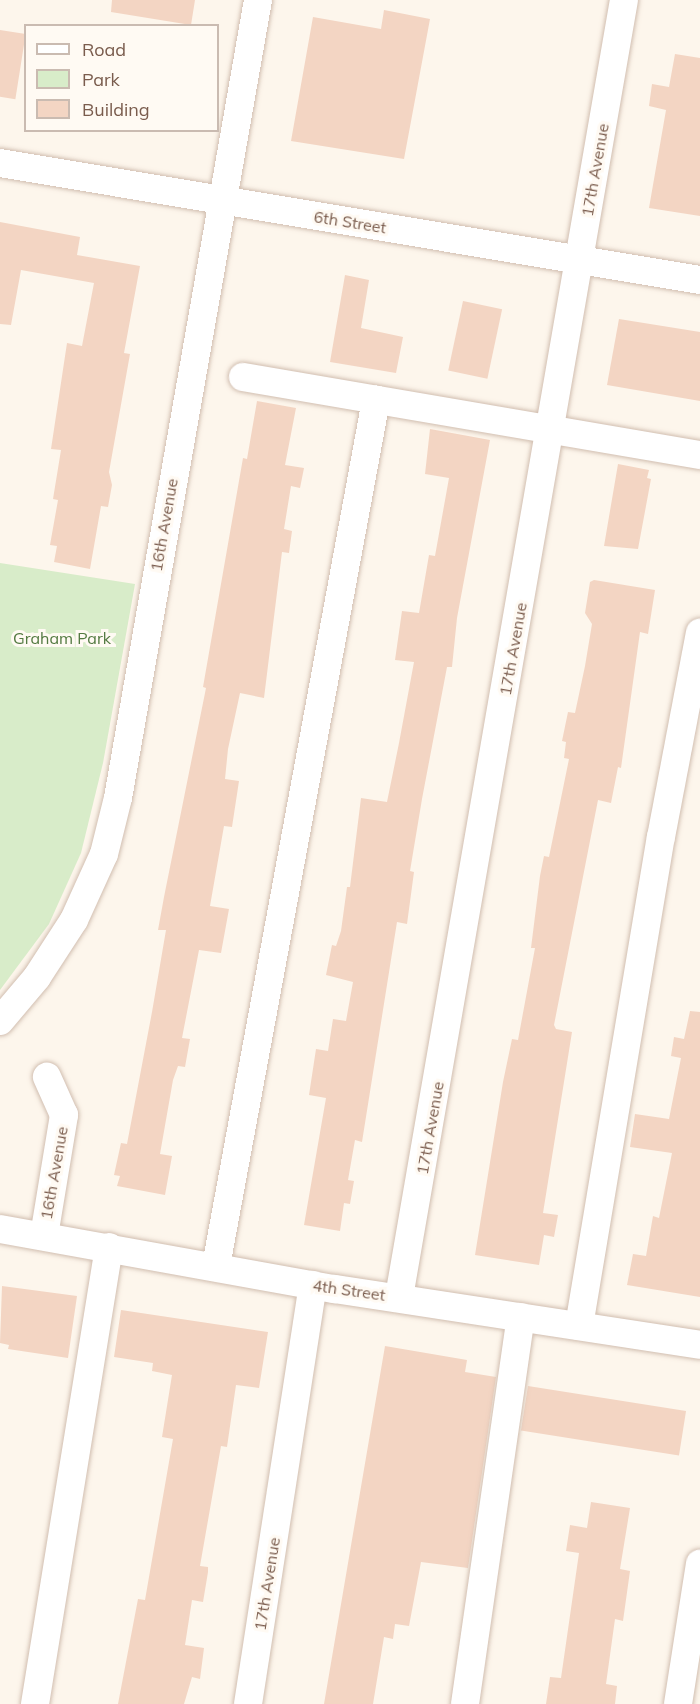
<!DOCTYPE html>
<style>
body{margin:0}
#map{position:relative;width:700px;height:1704px;overflow:hidden;background:#fdf6ec;font-family:Mulish,sans-serif}
div>[style]{position:absolute}
.green>*{inset:0;background:#d8ecc9}
.building>*{inset:0;background:#f3d5c3;transform-origin:0 0}
.roads{filter:drop-shadow(0 0 2px #d1beb0) drop-shadow(0 0 2px #d1beb0)}
.minor>*{height:28px;margin:-14px;padding:0 14px;transform-origin:14px;border-radius:14px;background:#fff}
span{translate:-50% -50%;white-space:nowrap;text-align:center;line-height:1.15;-webkit-text-stroke:6px #fffaf3;paint-order:stroke}
.street-label{font-size:16px;color:#7a5c4d}
.park-label{font-size:16px;color:#537a41}
.legend{position:absolute;left:24px;top:24px;width:195px;height:108px;box-sizing:border-box;background:#fffaf3;border:2px solid #cabbb1;margin:0;padding:8px 10px;list-style:none;font-size:18px;color:#7a5c4d}
.legend li{display:flex;align-items:center;gap:12px;height:30px}
.legend b{width:30px;border:2px solid #cabbb1}
</style>
<div id="map">
<div class="green">
<div style="clip-path:polygon(0 563px,135px 584px,103px 763px,81px 853px,49px 924px,0 990px)"></div>
</div>
<div class="building">
<div style="clip-path:polygon(112px 0,195px 0,191px 25px,111px 12px)"></div>
<div style="clip-path:polygon(384px 10px,430px 19px,404px 159px,291px 141px,313px 17px,381px 29px)"></div>
<div style="left:0;top:30px;width:26px;height:66px;rotate:9deg"></div>
<div style="clip-path:polygon(675px 54px,700px 58px,700px 216px,649px 208px,666px 110px,649px 106px,652px 84px,669px 87px)"></div>
<div style="clip-path:polygon(0 222px,80px 237px,77px 255px,140px 266px,124px 353px,130px 354px,109px 472px,112px 485px,108px 507px,101px 506px,90px 569px,54px 562px,57px 546px,50px 545px,58px 500px,53px 499px,61px 450px,51px 449px,67px 343px,82px 346px,94px 283px,21px 270px,11px 325px,0 324px)"></div>
<div style="clip-path:polygon(345px 275px,369px 280px,361px 328px,403px 337px,396px 373px,330px 362px)"></div>
<div style="left:463px;top:301px;width:40px;height:71px;rotate:12deg"></div>
<div style="clip-path:polygon(619px 319px,700px 332px,700px 401px,607px 385px)"></div>
<div style="clip-path:polygon(257px 401px,296px 408px,285px 465px,304px 468px,300px 488px,291px 486px,284px 529px,292px 531px,289px 553px,282px 552px,264px 698px,240px 693px,228px 749px,225px 779px,239px 781px,232px 827px,224px 826px,210px 906px,229px 909px,221px 953px,199px 950px,182px 1038px,190px 1039px,185px 1067px,178px 1066px,173px 1080px,160px 1154px,172px 1156px,165px 1195px,117px 1186px,120px 1176px,114px 1175px,121px 1143px,127px 1144px,152px 1012px,166px 930px,158px 930px,164px 897px,206px 688px,203px 687px,243px 458px,247px 459px)"></div>
<div style="clip-path:polygon(430px 429px,490px 440px,457px 618px,452px 667px,447px 667px,422px 799px,410px 871px,414px 872px,407px 924px,397px 922px,362px 1142px,355px 1140px,348px 1180px,354px 1181px,350px 1204px,344px 1203px,340px 1231px,304px 1225px,326px 1098px,309px 1095px,316px 1049px,328px 1051px,333px 1019px,346px 1021px,353px 982px,326px 975px,332px 945px,336px 946px,341px 931px,347px 887px,350px 887px,361px 798px,387px 802px,399px 743px,414px 662px,395px 660px,402px 611px,419px 613px,429px 555px,435px 556px,449px 478px,425px 474px)"></div>
<div style="clip-path:polygon(618px 464px,649px 470px,647px 478px,651px 479px,638px 549px,604px 546px)"></div>
<div style="clip-path:polygon(594px 580px,655px 590px,648px 634px,640px 632px,621px 768px,618px 767px,611px 803px,598px 800px,554px 1025px,556px 1029px,572px 1032px,543px 1213px,558px 1215px,554px 1237px,544px 1235px,539px 1265px,475px 1255px,503px 1082px,512px 1039px,518px 1040px,535px 948px,531px 948px,540px 876px,544px 856px,549px 857px,569px 759px,564px 758px,566px 742px,562px 741px,568px 712px,575px 713px,585px 666px,592px 624px,585px 613px,590px 582px)"></div>
<div style="clip-path:polygon(690px 1011px,700px 1012px,700px 1297px,627px 1285px,633px 1254px,646px 1256px,653px 1216px,659px 1218px,672px 1153px,630px 1147px,635px 1114px,669px 1119px,681px 1058px,671px 1056px,674px 1037px,684px 1039px)"></div>
<div style="clip-path:polygon(2px 1286px,77px 1296px,68px 1358px,8px 1349px,9px 1345px,0 1343px)"></div>
<div style="clip-path:polygon(121px 1310px,268px 1332px,259px 1388px,236px 1385px,227px 1447px,221px 1446px,200px 1566px,208px 1567px,208px 1572px,203px 1602px,192px 1600px,185px 1645px,204px 1648px,200px 1679px,192px 1677px,184px 1704px,118px 1704px,138px 1599px,145px 1600px,173px 1439px,162px 1437px,172px 1375px,152px 1371px,153px 1363px,114px 1357px)"></div>
<div style="clip-path:polygon(385px 1346px,467px 1360px,465px 1372px,496px 1377px,468px 1568px,421px 1562px,409px 1626px,395px 1624px,393px 1639px,384px 1637px,373px 1704px,324px 1704px)"></div>
<div style="left:528px;top:1386px;width:160px;height:45px;rotate:9deg"></div>
<div style="clip-path:polygon(591px 1502px,630px 1508px,620px 1569px,630px 1571px,623px 1621px,615px 1619px,606px 1684px,617px 1686px,615px 1704px,546px 1704px,550px 1677px,561px 1678px,579px 1553px,566px 1551px,570px 1525px,587px 1528px)"></div>
</div>
<div class="roads">
<div class="minor">
<div style="left:0;top:163px;width:710px;rotate:9.49deg"></div>
<div style="left:243px;top:377px;width:464px;rotate:9.7deg"></div>
<div style="left:0;top:1021px;width:57px;rotate:-49.9deg"></div>
<div style="left:37px;top:977px;width:68px;rotate:-57deg"></div>
<div style="left:74px;top:920px;width:72px;rotate:-65.6deg"></div>
<div style="left:104px;top:854px;width:58px;rotate:-76deg"></div>
<div style="left:118px;top:798px;width:810px;rotate:-80.05deg"></div>
<div style="left:0;top:1229px;width:340px;rotate:10.2deg"></div>
<div style="left:335px;top:1289px;width:369px;rotate:8.7deg"></div>
<div style="left:44px;top:1236px;width:123px;rotate:-80.6deg"></div>
<div style="left:64px;top:1115px;width:42px;rotate:-114.1deg"></div>
<div style="left:216px;top:1266px;width:881px;rotate:-79.53deg"></div>
<div style="left:399px;top:1297px;width:1316px;rotate:-80.16deg"></div>
<div style="left:579px;top:1326px;width:496px;rotate:-80.5deg"></div>
<div style="left:661px;top:837px;width:208px;rotate:-79.2deg"></div>
<div style="left:35px;top:1704px;width:463px;rotate:-80.8deg"></div>
<div style="left:248px;top:1704px;width:424px;rotate:-81.2deg"></div>
<div style="left:465px;top:1704px;width:391px;rotate:-81.8deg"></div>
<div style="left:678px;top:1704px;width:142px;rotate:-81.1deg"></div>
</div>
</div>
<div class="street-label">
<span style="left:595px;top:170px;rotate:-80deg">17th Avenue</span>
<span style="left:350px;top:222px;rotate:9deg">6th Street</span>
<span style="left:164px;top:525px;rotate:-80deg">16th Avenue</span>
<span style="left:513px;top:649px;rotate:-80deg">17th Avenue</span>
<span style="left:430px;top:1128px;rotate:-80deg">17th Avenue</span>
<span style="left:54px;top:1173px;rotate:-80deg">16th Avenue</span>
<span style="left:349px;top:1290px;rotate:8deg">4th Street</span>
<span style="left:267px;top:1584px;rotate:-81deg">17th Avenue</span>
</div>
<div class="park-label">
<span style="left:62px;top:638px">Graham Park</span>
</div>
<ul class="legend">
<li><b style="height:8px;background:#fff"></b>Road</li>
<li><b style="height:16px;background:#d8ecc9"></b>Park</li>
<li><b style="height:16px;background:#f3d5c3"></b>Building</li>
</ul>
</div>
